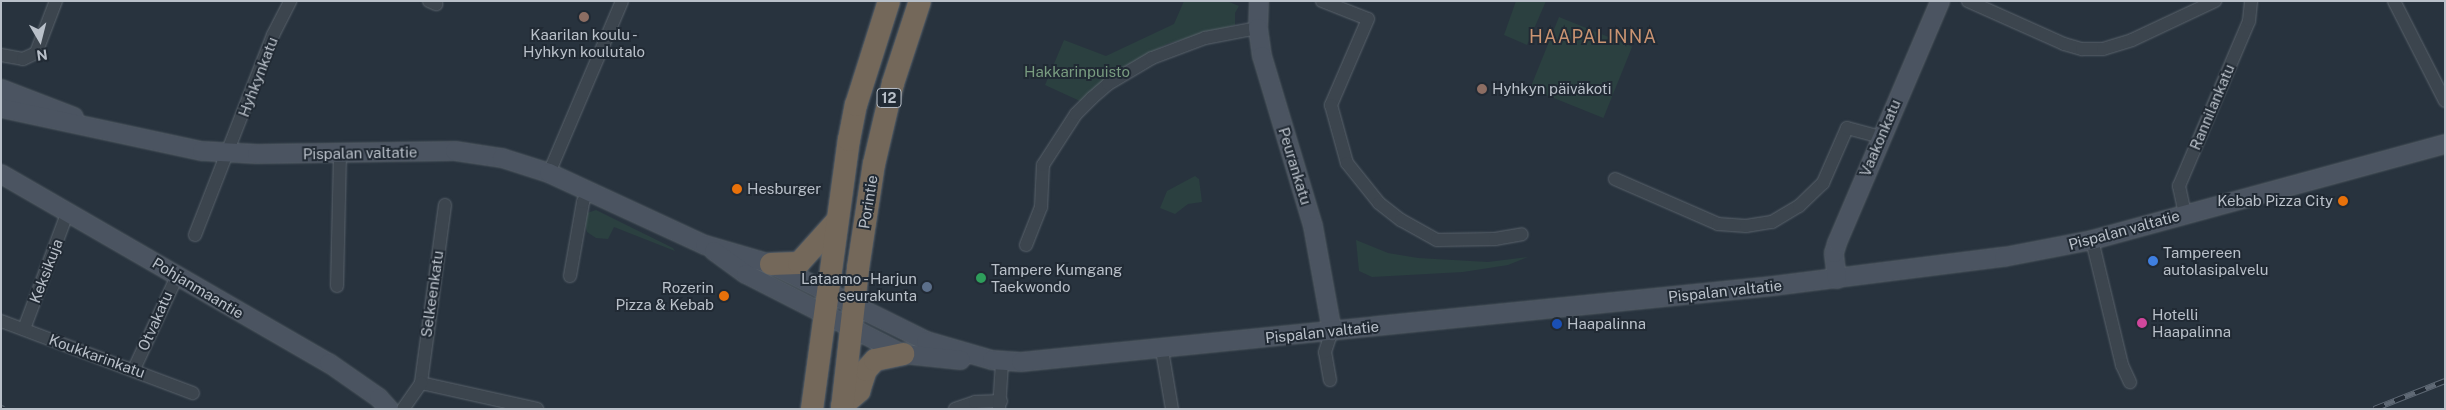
<!DOCTYPE html>
<meta charset="utf-8">
<style>
body{margin:0}
#map{position:relative;width:2446px;height:410px;overflow:hidden;background:#28333e;font-family:"Public Sans",sans-serif}
div>[style]{position:absolute}
.green>*{inset:0;background:#2b4040;transform-origin:0 0}
.roads{filter:drop-shadow(0 0 1px #5a636c) drop-shadow(0 0 1px #5a636c)}
.street>*{height:12px;margin:-6px;padding:0 6px;transform-origin:6px;border-radius:6px;background:#3c454e}
.secondary>*{height:18px;margin:-9px;padding:0 9px;transform-origin:9px;border-radius:9px;background:#4b5461}
.highway>*{height:22px;margin:-11px;padding:0 11px;transform-origin:11px;border-radius:11px;background:#74685a}
.rail>*{height:5.5px;margin-top:-2.75px;transform-origin:0;background:repeating-linear-gradient(90deg,#212a34 0 11px,#5f6975 0 22px);box-sizing:border-box;border-block:1px solid #5f6975}
.dots>*{width:14px;height:14px;translate:-50% -50%;box-sizing:border-box;border:2px solid #212a34;border-radius:50%}
span{translate:-50% -50%;white-space:nowrap;text-align:center;line-height:1.15;-webkit-text-stroke:4px #212a34;paint-order:stroke}
.shield-label span{padding:1px 4px;background:#212a34;border:1px solid;border-radius:4px;-webkit-text-stroke-width:0}
.shield-label{font-size:14px;color:#b9c0c9;font-weight:700}
.poi-label{font-size:15px;color:#b9c0c9}
.left{translate:0 -50%;text-align:left}
.right{translate:-100% -50%;text-align:right}
.park-label{font-size:15px;color:#799c80}
.street-label{font-size:15px;color:#b9c0c9}
.quarter-label{font-size:18px;color:#cb9472;letter-spacing:1px}
.frame{position:absolute;inset:0;border:2px solid #b9c0c9;pointer-events:none}
.north{position:absolute;left:15px;top:15px;width:50px;height:50px;-webkit-text-stroke:4px #212a34;paint-order:stroke;rotate:172deg;font-size:14px;font-weight:700;line-height:20px;text-align:center;color:#b9c0c9}
.north::after{content:'';display:block;margin:auto;width:18px;height:22px;background:#b9c0c9;clip-path:polygon(50% 0,100% 100%,50% 72%,0 100%)}
</style>
<div id="map">
<div class="green">
<div style="clip-path:polygon(1184px 1px,1227px 1px,1239px 6px,1235px 13px,1235px 25px,1167px 44px,1129px 64px,1082px 102px,1045px 85px,1064px 40px,1106px 56px,1174px 24px)"></div>
<div style="clip-path:polygon(1516px 1px,1546px 1px,1527px 45px,1504px 35px)"></div>
<div style="left:1559px;top:17px;width:79px;height:77px;rotate:22deg"></div>
<div style="clip-path:polygon(1195px 176px,1199px 179px,1202px 202px,1188px 204px,1175px 214px,1160px 208px,1167px 191px)"></div>
<div style="clip-path:polygon(596px 210px,673px 248px,675px 251px,614px 227px,608px 239px,596px 238px,587px 232px,584px 220px,587px 213px)"></div>
<div style="clip-path:polygon(1356px 240px,1388px 253px,1418px 258px,1488px 262px,1528px 257px,1508px 265px,1463px 272px,1372px 277px,1359px 271px)"></div>
</div>
<div class="roads">
<div class="street">
<div style="left:429px;top:1px;width:8px;rotate:23deg"></div>
<div style="left:1322px;top:1px;width:49px;rotate:21.4deg"></div>
<div style="left:1368px;top:19px;width:94px;rotate:113.3deg"></div>
<div style="left:1331px;top:105px;width:60px;rotate:74.6deg"></div>
<div style="left:1347px;top:163px;width:51px;rotate:51.3deg"></div>
<div style="left:1379px;top:203px;width:28px;rotate:38deg"></div>
<div style="left:1401px;top:220px;width:41px;rotate:29.1deg"></div>
<div style="left:1437px;top:240px;width:58px;rotate:-1deg"></div>
<div style="left:1495px;top:239px;width:27px;rotate:-10deg"></div>
<div style="left:1968px;top:1px;width:105px;rotate:24.1deg"></div>
<div style="left:2064px;top:44px;width:19px;rotate:16deg"></div>
<div style="left:2082px;top:49px;width:21px"></div>
<div style="left:2103px;top:49px;width:30px;rotate:-17deg"></div>
<div style="left:2132px;top:40px;width:92px;rotate:-25.2deg"></div>
<div style="left:2394px;top:1px;width:112px;rotate:63deg"></div>
<div style="left:1px;top:55px;width:22px;rotate:10deg"></div>
<div style="left:23px;top:59px;width:14px;rotate:-25deg"></div>
<div style="left:36px;top:53px;width:56px;rotate:-69deg"></div>
<div style="left:549px;top:173px;width:187px;rotate:-67deg"></div>
<div style="left:1615px;top:179px;width:112px;rotate:23.6deg"></div>
<div style="left:1718px;top:224px;width:28px;rotate:4deg"></div>
<div style="left:1746px;top:226px;width:26px;rotate:-9deg"></div>
<div style="left:1772px;top:222px;width:31px;rotate:-31deg"></div>
<div style="left:1799px;top:206px;width:33px;rotate:-44deg"></div>
<div style="left:1823px;top:183px;width:60px;rotate:-66.4deg"></div>
<div style="left:1847px;top:128px;width:34px;rotate:15deg"></div>
<div style="left:445px;top:205px;width:180px;rotate:97.7deg"></div>
<div style="left:421px;top:383px;width:119px;rotate:12.6deg"></div>
<div style="left:2185px;top:214px;width:29px;rotate:-102deg"></div>
<div style="left:2179px;top:186px;width:179px;rotate:-67deg"></div>
<div style="left:2249px;top:21px;width:20px;rotate:-84deg"></div>
<div style="left:195px;top:235px;width:215px;rotate:-68.7deg"></div>
<div style="left:273px;top:35px;width:38px;rotate:-63deg"></div>
<div style="left:2092px;top:240px;width:129px;rotate:76.5deg"></div>
<div style="left:2122px;top:365px;width:19px;rotate:65deg"></div>
<div style="left:1026px;top:245px;width:41px;rotate:-68.5deg"></div>
<div style="left:1041px;top:207px;width:42px;rotate:-87.3deg"></div>
<div style="left:1043px;top:165px;width:61px;rotate:-57.1deg"></div>
<div style="left:1076px;top:114px;width:23px;rotate:-45deg"></div>
<div style="left:1092px;top:98px;width:21px;rotate:-41deg"></div>
<div style="left:1108px;top:84px;width:51px;rotate:-30.6deg"></div>
<div style="left:1152px;top:58px;width:57px;rotate:-20.7deg"></div>
<div style="left:1205px;top:38px;width:54px;rotate:-10.7deg"></div>
<div style="left:570px;top:276px;width:75px;rotate:-80deg"></div>
<div style="left:583px;top:202px;width:13px;rotate:-67deg"></div>
<div style="left:337px;top:286px;width:133px;rotate:-88.7deg"></div>
<div style="left:1px;top:321px;width:205px;rotate:20.6deg"></div>
<div style="left:24px;top:329px;width:123px;rotate:-69.5deg"></div>
<div style="left:1162px;top:350px;width:60px;rotate:80.4deg"></div>
<div style="left:134px;top:369px;width:105px;rotate:-65.1deg"></div>
<div style="left:1330px;top:380px;width:28px;rotate:-100deg"></div>
<div style="left:1325px;top:352px;width:22px;rotate:-72deg"></div>
<div style="left:403px;top:409px;width:32px;rotate:-55deg"></div>
<div style="left:955px;top:409px;width:21px;rotate:-19deg"></div>
<div style="left:975px;top:402px;width:26px;rotate:-2deg"></div>
<div style="left:999px;top:409px;width:47px;rotate:-86.3deg"></div>
</div>
<div class="secondary">
<div style="left:1259px;top:1px;width:27px;rotate:92deg"></div>
<div style="left:1258px;top:28px;width:28px;rotate:82deg"></div>
<div style="left:1262px;top:56px;width:177px;rotate:73.3deg"></div>
<div style="left:1313px;top:226px;width:107px;rotate:79.7deg"></div>
<div style="left:1px;top:89px;width:78px;rotate:21deg"></div>
<div style="left:1px;top:108px;width:206px;rotate:12.1deg"></div>
<div style="left:202px;top:151px;width:55px;rotate:3.1deg"></div>
<div style="left:257px;top:154px;width:198px;rotate:-0.9deg"></div>
<div style="left:455px;top:151px;width:48px;rotate:8.5deg"></div>
<div style="left:502px;top:158px;width:49px;rotate:17.7deg"></div>
<div style="left:549px;top:173px;width:172px;rotate:24.8deg"></div>
<div style="left:705px;top:245px;width:69px;rotate:16.1deg"></div>
<div style="left:771px;top:264px;width:173px;rotate:26.4deg"></div>
<div style="left:926px;top:341px;width:69px;rotate:16.1deg"></div>
<div style="left:992px;top:360px;width:29px;rotate:4deg"></div>
<div style="left:1021px;top:362px;width:756px;rotate:-5.77deg"></div>
<div style="left:1773px;top:286px;width:233px;rotate:-7.2deg"></div>
<div style="left:2004px;top:257px;width:90px;rotate:-10.9deg"></div>
<div style="left:2092px;top:240px;width:366px;rotate:-15.2deg"></div>
<div style="left:1px;top:174px;width:379px;rotate:30deg"></div>
<div style="left:329px;top:363px;width:61px;rotate:35deg"></div>
<div style="left:379px;top:398px;width:15px;rotate:48deg"></div>
<div style="left:714px;top:251px;width:39px;rotate:36deg"></div>
<div style="left:746px;top:274px;width:176px;rotate:27deg"></div>
<div style="left:903px;top:354px;width:58px;rotate:5.9deg"></div>
<div style="left:1837px;top:279px;width:26px;rotate:-97deg"></div>
<div style="left:1834px;top:253px;width:10px;rotate:-73deg"></div>
<div style="left:1837px;top:243px;width:263px;rotate:-66.9deg"></div>
</div>
<div class="highway">
<div style="left:771px;top:264px;width:28px;rotate:-2deg"></div>
<div style="left:799px;top:263px;width:55px;rotate:-47.9deg"></div>
<div style="left:842px;top:406px;width:23px;rotate:-41deg"></div>
<div style="left:859px;top:391px;width:22px;rotate:-72deg"></div>
<div style="left:866px;top:370px;width:13px;rotate:-48deg"></div>
<div style="left:875px;top:360px;width:29px;rotate:-12deg"></div>
<div style="left:812px;top:409px;width:272px;rotate:-82.2deg"></div>
<div style="left:849px;top:140px;width:36px;rotate:-79deg"></div>
<div style="left:856px;top:105px;width:109px;rotate:-72.4deg"></div>
<div style="left:842px;top:409px;width:142px;rotate:-83.5deg"></div>
<div style="left:858px;top:268px;width:105px;rotate:-81.3deg"></div>
<div style="left:874px;top:164px;width:83px;rotate:-76.8deg"></div>
<div style="left:893px;top:83px;width:86px;rotate:-71.8deg"></div>
</div>
</div>
<div class="rail">
<div style="left:1px;top:408px;width:3px;rotate:18deg"></div>
<div style="left:2374px;top:409px;width:76px;rotate:-21.5deg"></div>
</div>
<div class="dots">
<div style="left:584px;top:17px;background:#8d6e63"></div>
<div style="left:1482px;top:89px;background:#8d6e63"></div>
<div style="left:737px;top:189px;background:#e8710a"></div>
<div style="left:2343px;top:201px;background:#e8710a"></div>
<div style="left:2153px;top:261px;background:#3f7fe0"></div>
<div style="left:981px;top:278px;background:#2e9e5b"></div>
<div style="left:927px;top:287px;background:#5c6f8a"></div>
<div style="left:724px;top:296px;background:#e8710a"></div>
<div style="left:2142px;top:323px;background:#d1479c"></div>
<div style="left:1557px;top:324px;background:#1a4fb4"></div>
</div>
<div class="shield-label">
<span style="left:889px;top:98px">12</span>
</div>
<div class="poi-label">
<span style="left:584px;top:43px">Kaarilan koulu -<br>Hyhkyn koulutalo</span>
<span class="left" style="left:1492px;top:89px">Hyhkyn päiväkoti</span>
<span class="left" style="left:747px;top:189px">Hesburger</span>
<span class="right" style="left:2333px;top:201px">Kebab Pizza City</span>
<span class="left" style="left:2163px;top:261px">Tampereen<br>autolasipalvelu</span>
<span class="left" style="left:991px;top:278px">Tampere Kumgang<br>Taekwondo</span>
<span class="right" style="left:917px;top:287px">Lataamo - Harjun<br>seurakunta</span>
<span class="right" style="left:714px;top:296px">Rozerin<br>Pizza &amp; Kebab</span>
<span class="left" style="left:2152px;top:323px">Hotelli<br>Haapalinna</span>
<span class="left" style="left:1567px;top:324px">Haapalinna</span>
</div>
<div class="park-label">
<span style="left:1077px;top:72px">Hakkarinpuisto</span>
</div>
<div class="street-label">
<span style="left:258px;top:77px;rotate:-69deg">Hyhkynkatu</span>
<span style="left:2212px;top:107px;rotate:-67deg">Rannilankatu</span>
<span style="left:1880px;top:138px;rotate:-67deg">Vaakonkatu</span>
<span style="left:360px;top:153px;rotate:-1deg">Pispalan valtatie</span>
<span style="left:1295px;top:166px;rotate:73deg">Peurankatu</span>
<span style="left:868px;top:202px;rotate:-81deg">Porintie</span>
<span style="left:2124px;top:230px;rotate:-15deg">Pispalan valtatie</span>
<span style="left:46px;top:271px;rotate:-69deg">Keksikuja</span>
<span style="left:198px;top:288px;rotate:31deg">Pohjanmaantie</span>
<span style="left:1725px;top:291px;rotate:-6deg">Pispalan valtatie</span>
<span style="left:432px;top:294px;rotate:-82deg">Selkeenkatu</span>
<span style="left:155px;top:321px;rotate:-66deg">Otvakatu</span>
<span style="left:1322px;top:332px;rotate:-6deg">Pispalan valtatie</span>
<span style="left:97px;top:356px;rotate:20deg">Koukkarinkatu</span>
</div>
<div class="quarter-label">
<span style="left:1593px;top:37px">HAAPALINNA</span>
</div>
<div class="frame"></div>
<div class="north">N</div>
</div>
